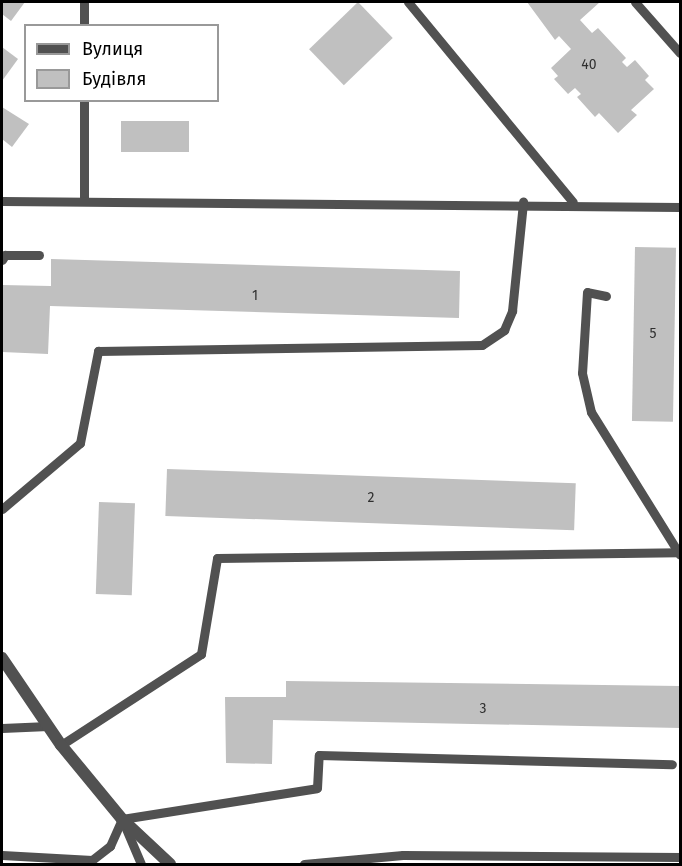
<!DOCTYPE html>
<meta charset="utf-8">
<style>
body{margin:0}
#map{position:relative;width:682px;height:866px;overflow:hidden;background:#fff;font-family:"Fira Sans",sans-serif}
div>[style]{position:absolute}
.building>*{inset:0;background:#c0c0c0;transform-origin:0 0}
.lane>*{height:9px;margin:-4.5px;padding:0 4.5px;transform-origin:4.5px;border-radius:4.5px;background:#515151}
.street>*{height:12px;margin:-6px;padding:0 6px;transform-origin:6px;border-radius:6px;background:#515151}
span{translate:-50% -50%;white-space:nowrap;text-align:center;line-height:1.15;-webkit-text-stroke:6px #fff;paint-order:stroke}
.number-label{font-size:14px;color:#303030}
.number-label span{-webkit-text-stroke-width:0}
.frame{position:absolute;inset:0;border:3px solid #000;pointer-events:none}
.legend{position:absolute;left:24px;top:24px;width:195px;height:78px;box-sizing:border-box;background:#fff;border:2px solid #999;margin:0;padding:8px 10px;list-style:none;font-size:18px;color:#000}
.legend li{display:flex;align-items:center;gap:12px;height:30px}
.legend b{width:30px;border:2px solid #999}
</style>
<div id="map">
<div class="building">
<div style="clip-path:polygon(2px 2px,25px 2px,11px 21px,2px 14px)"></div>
<div style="left:358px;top:2px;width:50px;height:68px;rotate:46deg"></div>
<div style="clip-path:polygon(527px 2px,600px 2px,580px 20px,592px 33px,598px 28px,626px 58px,622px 62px,627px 67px,635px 60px,649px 76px,645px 80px,654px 89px,631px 110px,637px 115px,618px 133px,599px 113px,595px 117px,577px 97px,581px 94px,575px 88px,568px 94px,554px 79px,558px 76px,551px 68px,571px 49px,559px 36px,555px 40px)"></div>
<div style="clip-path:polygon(2px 47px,18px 59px,2px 81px)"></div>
<div style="clip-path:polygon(2px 107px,29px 124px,12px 147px,2px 139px)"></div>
<div style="left:121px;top:121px;width:68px;height:31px"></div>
<div style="left:635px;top:247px;width:41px;height:174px;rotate:1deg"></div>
<div style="clip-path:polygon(51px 259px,460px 271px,459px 318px,50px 306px,48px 354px,2px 352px,2px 285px,51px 286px)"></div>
<div style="left:167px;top:469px;width:409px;height:47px;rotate:2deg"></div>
<div style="left:99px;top:502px;width:36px;height:92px;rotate:2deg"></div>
<div style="clip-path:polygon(286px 681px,680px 686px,680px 728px,273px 720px,272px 764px,226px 763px,225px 697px,286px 697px)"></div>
</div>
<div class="lane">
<div style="left:84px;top:2px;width:24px;rotate:90deg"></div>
<div style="left:408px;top:2px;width:259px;rotate:50.5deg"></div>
<div style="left:635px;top:2px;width:68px;rotate:48.6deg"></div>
<div style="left:84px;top:100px;width:100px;rotate:90deg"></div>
<div style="left:2px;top:201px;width:678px;rotate:0.51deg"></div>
<div style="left:2px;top:260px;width:6px;rotate:-59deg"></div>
<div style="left:5px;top:255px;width:34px"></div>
<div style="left:606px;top:296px;width:19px;rotate:-168deg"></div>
<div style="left:587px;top:292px;width:81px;rotate:93.5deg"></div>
<div style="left:582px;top:373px;width:40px;rotate:77deg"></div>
<div style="left:591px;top:412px;width:168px;rotate:58.1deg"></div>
<div style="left:2px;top:509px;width:102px;rotate:-40.2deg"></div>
<div style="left:80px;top:443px;width:94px;rotate:-78.9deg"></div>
<div style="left:98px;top:351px;width:384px;rotate:-0.9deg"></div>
<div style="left:482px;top:345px;width:27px;rotate:-34deg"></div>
<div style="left:504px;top:330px;width:21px;rotate:-67deg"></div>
<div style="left:512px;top:311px;width:110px;rotate:-84.2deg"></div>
<div style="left:2px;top:728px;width:46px;rotate:-2.5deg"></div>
<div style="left:61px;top:745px;width:167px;rotate:-33deg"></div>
<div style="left:201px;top:654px;width:97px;rotate:-80.5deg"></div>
<div style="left:217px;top:558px;width:462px;rotate:-0.7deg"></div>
<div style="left:122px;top:819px;width:197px;rotate:-9deg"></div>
<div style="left:317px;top:788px;width:33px;rotate:-87deg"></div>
<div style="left:319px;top:755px;width:353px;rotate:1.5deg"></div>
<div style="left:124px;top:824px;width:43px;rotate:67deg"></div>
<div style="left:2px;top:855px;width:90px;rotate:3.2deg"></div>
<div style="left:92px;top:860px;width:23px;rotate:-38deg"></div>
<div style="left:110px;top:846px;width:30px;rotate:-66deg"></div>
<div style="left:304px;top:864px;width:99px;rotate:-5.2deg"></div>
<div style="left:403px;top:855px;width:277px;rotate:0.4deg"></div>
</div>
<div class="street">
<div style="left:2px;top:658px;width:105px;rotate:55.9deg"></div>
<div style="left:61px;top:745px;width:96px;rotate:50.5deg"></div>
<div style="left:122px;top:819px;width:66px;rotate:43.2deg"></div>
</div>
<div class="number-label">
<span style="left:589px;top:65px">40</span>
<span style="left:255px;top:296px">1</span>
<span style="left:653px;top:334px">5</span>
<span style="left:371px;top:498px">2</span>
<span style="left:483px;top:709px">3</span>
</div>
<div class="frame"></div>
<ul class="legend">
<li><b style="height:8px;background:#515151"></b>Вулиця</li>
<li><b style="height:16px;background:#c0c0c0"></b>Будівля</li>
</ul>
</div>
